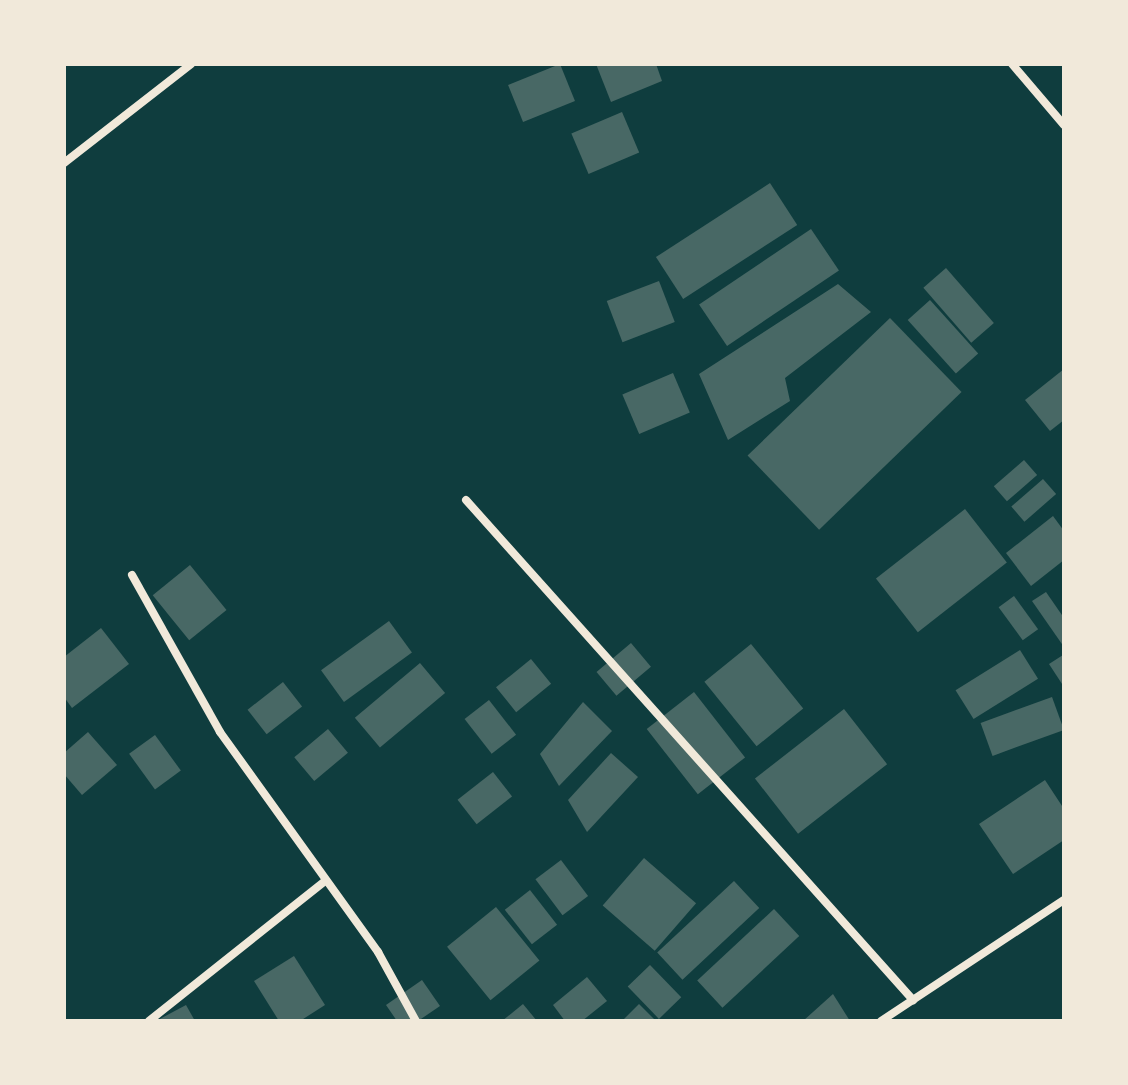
<!DOCTYPE html>
<style>
body{margin:0}
#map{position:relative;width:1128px;height:1085px;overflow:hidden;background:#0f3d3e;font-family:Arial,sans-serif}
div>[style]{position:absolute}
.building>*{inset:0;background:#486865;transform-origin:0 0}
.minor>*{height:8px;margin:-4px;padding:0 4px;transform-origin:4px;border-radius:4px;background:#f1e9da}
span{translate:-50% -50%;white-space:nowrap;text-align:center;line-height:1.15;-webkit-text-stroke:7px #f1e9da;paint-order:stroke}
.frame{position:absolute;inset:0;border:66px solid #f1e9da;pointer-events:none}
</style>
<div id="map">
<div class="building">
<div style="left:560px;top:64px;width:40px;height:56px;rotate:68deg"></div>
<div style="clip-path:polygon(596px 64px,656px 64px,662px 81px,611px 102px)"></div>
<div style="left:622px;top:112px;width:44px;height:55px;rotate:67deg"></div>
<div style="left:770px;top:183px;width:50px;height:136px;rotate:57deg"></div>
<div style="left:811px;top:229px;width:50px;height:135px;rotate:56deg"></div>
<div style="left:946px;top:268px;width:73px;height:30px;rotate:49deg"></div>
<div style="left:659px;top:281px;width:44px;height:56px;rotate:69deg"></div>
<div style="clip-path:polygon(838px 284px,871px 312px,785px 378px,790px 401px,728px 440px,699px 374px)"></div>
<div style="left:930px;top:300px;width:72px;height:30px;rotate:48deg"></div>
<div style="left:890px;top:318px;width:103px;height:198px;rotate:46deg"></div>
<div style="clip-path:polygon(1064px 369px,1064px 420px,1050px 431px,1025px 400px)"></div>
<div style="left:673px;top:373px;width:43px;height:55px;rotate:67deg"></div>
<div style="left:1024px;top:460px;width:20px;height:40px;rotate:49deg"></div>
<div style="left:1043px;top:479px;width:20px;height:42px;rotate:49deg"></div>
<div style="left:965px;top:509px;width:68px;height:113px;rotate:52deg"></div>
<div style="clip-path:polygon(1053px 516px,1064px 531px,1064px 560px,1031px 586px,1006px 553px)"></div>
<div style="left:190px;top:565px;width:58px;height:48px;rotate:51deg"></div>
<div style="clip-path:polygon(1046px 592px,1064px 618px,1064px 647px,1032px 601px)"></div>
<div style="left:1014px;top:596px;width:41px;height:19px;rotate:54deg"></div>
<div style="left:389px;top:621px;width:39px;height:84px;rotate:54deg"></div>
<div style="clip-path:polygon(101px 628px,129px 664px,72px 708px,64px 697px,64px 657px)"></div>
<div style="left:631px;top:643px;width:31px;height:45px;rotate:50deg"></div>
<div style="left:751px;top:644px;width:83px;height:60px;rotate:51deg"></div>
<div style="left:1020px;top:650px;width:34px;height:76px;rotate:58deg"></div>
<div style="clip-path:polygon(1063px 655px,1064px 657px,1064px 687px,1049px 664px)"></div>
<div style="left:531px;top:659px;width:32px;height:45px;rotate:51deg"></div>
<div style="left:420px;top:663px;width:39px;height:85px;rotate:50deg"></div>
<div style="left:283px;top:682px;width:31px;height:45px;rotate:52deg"></div>
<div style="left:694px;top:692px;width:83px;height:60px;rotate:52deg"></div>
<div style="left:1052px;top:697px;width:35px;height:76px;rotate:70deg"></div>
<div style="left:489px;top:700px;width:44px;height:31px;rotate:52deg"></div>
<div style="clip-path:polygon(583px 702px,612px 731px,559px 786px,540px 754px)"></div>
<div style="left:844px;top:709px;width:70px;height:113px;rotate:52deg"></div>
<div style="left:328px;top:729px;width:31px;height:44px;rotate:50deg"></div>
<div style="clip-path:polygon(88px 732px,117px 765px,82px 795px,64px 774px,64px 753px)"></div>
<div style="left:155px;top:735px;width:44px;height:32px;rotate:54deg"></div>
<div style="clip-path:polygon(611px 753px,638px 777px,587px 832px,568px 800px)"></div>
<div style="left:493px;top:772px;width:31px;height:45px;rotate:52deg"></div>
<div style="clip-path:polygon(1045px 780px,1064px 809px,1064px 840px,1013px 874px,979px 824px)"></div>
<div style="left:644px;top:858px;width:69px;height:63px;rotate:41deg"></div>
<div style="left:561px;top:860px;width:45px;height:32px;rotate:53deg"></div>
<div style="left:734px;top:881px;width:37px;height:105px;rotate:47deg"></div>
<div style="left:530px;top:890px;width:44px;height:32px;rotate:52deg"></div>
<div style="left:496px;top:907px;width:69px;height:63px;rotate:51deg"></div>
<div style="left:774px;top:909px;width:37px;height:105px;rotate:47deg"></div>
<div style="clip-path:polygon(294px 956px,325px 1005px,300px 1021px,279px 1021px,254px 981px)"></div>
<div style="left:650px;top:965px;width:45px;height:31px;rotate:46deg"></div>
<div style="clip-path:polygon(587px 977px,607px 1001px,582px 1021px,565px 1021px,553px 1005px)"></div>
<div style="clip-path:polygon(422px 980px,440px 1006px,418px 1021px,397px 1021px,386px 1005px)"></div>
<div style="clip-path:polygon(833px 994px,850px 1021px,803px 1021px)"></div>
<div style="clip-path:polygon(523px 1004px,537px 1021px,502px 1021px)"></div>
<div style="clip-path:polygon(639px 1004px,656px 1021px,622px 1021px)"></div>
<div style="clip-path:polygon(186px 1005px,195px 1021px,156px 1021px)"></div>
</div>
<div class="minor">
<div style="left:1012px;top:64px;width:80px;rotate:49.6deg"></div>
<div style="left:64px;top:163px;width:161px;rotate:-37.9deg"></div>
<div style="left:466px;top:500px;width:671px;rotate:48.2deg"></div>
<div style="left:132px;top:575px;width:180px;rotate:60.7deg"></div>
<div style="left:220px;top:732px;width:271px;rotate:54.3deg"></div>
<div style="left:378px;top:952px;width:79px;rotate:61.2deg"></div>
<div style="left:149px;top:1021px;width:226px;rotate:-38.5deg"></div>
<div style="left:881px;top:1021px;width:219px;rotate:-33.5deg"></div>
</div>
<div class="frame"></div>
</div>
